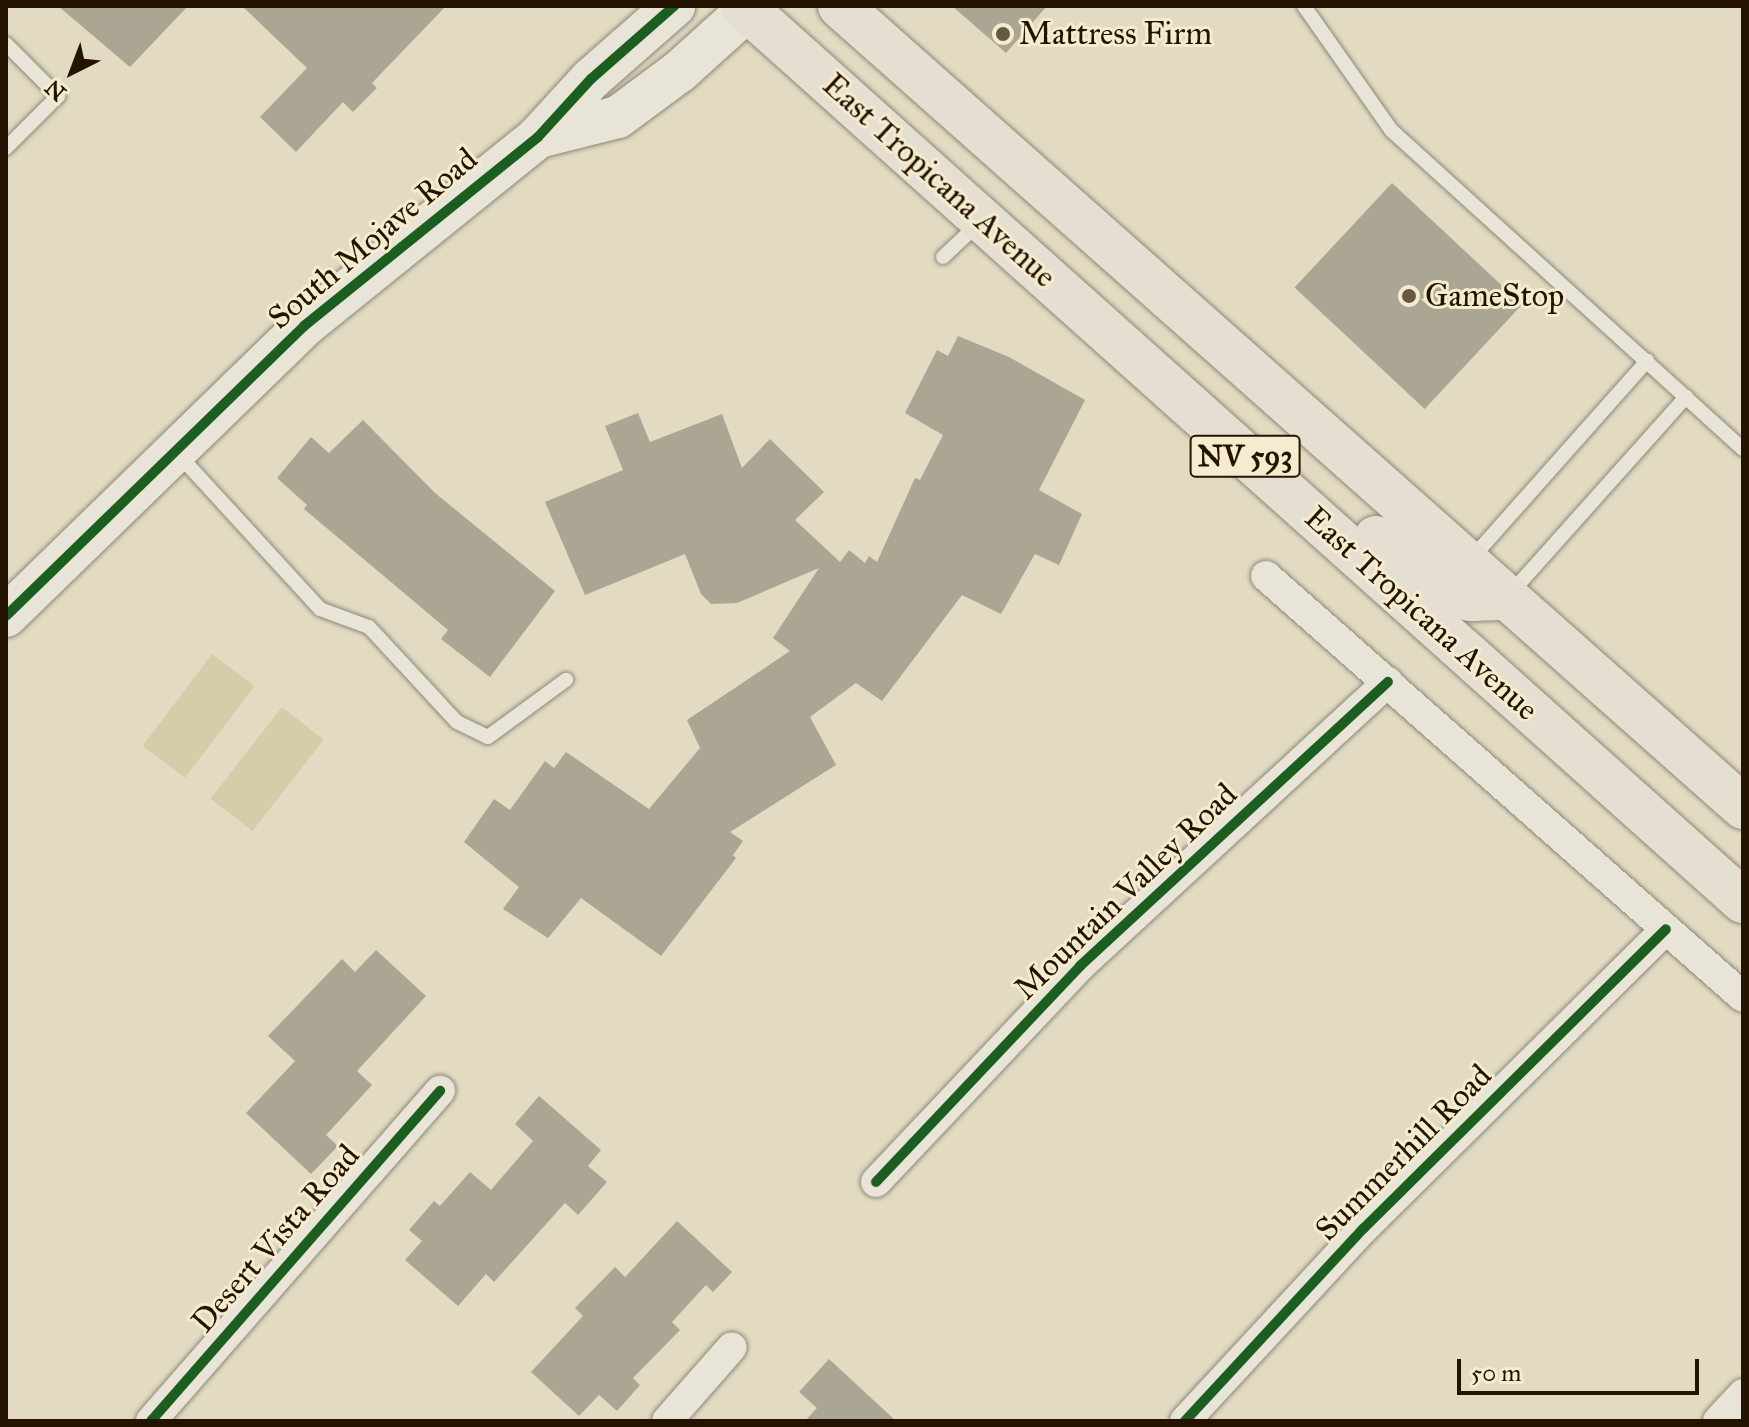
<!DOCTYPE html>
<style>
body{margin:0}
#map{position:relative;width:1749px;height:1427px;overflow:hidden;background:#e2dbc2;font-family:"IM FELL Great Primer",serif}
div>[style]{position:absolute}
.green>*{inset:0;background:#d6ccaa;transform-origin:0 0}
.building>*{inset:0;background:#aba593;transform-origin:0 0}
.roads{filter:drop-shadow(0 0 2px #8e8777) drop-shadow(0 0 2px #8e8777)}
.lane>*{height:14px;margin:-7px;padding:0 7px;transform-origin:7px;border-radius:7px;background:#e8e4d7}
.street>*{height:30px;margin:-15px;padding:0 15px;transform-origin:15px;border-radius:15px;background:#e8e4d7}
.secondary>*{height:42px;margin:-21px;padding:0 21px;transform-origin:21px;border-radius:21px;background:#e8e4d7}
.primary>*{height:44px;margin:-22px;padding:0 22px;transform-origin:22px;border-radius:22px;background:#e4dfd1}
.cycleway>*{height:10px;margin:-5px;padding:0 5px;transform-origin:5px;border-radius:5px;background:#1b5e20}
.dots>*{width:22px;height:22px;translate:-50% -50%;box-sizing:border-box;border:4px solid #f5eccf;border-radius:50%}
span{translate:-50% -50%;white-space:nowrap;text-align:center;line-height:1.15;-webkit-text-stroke:6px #f5eccf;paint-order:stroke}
.shield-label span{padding:2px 6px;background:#f5eccf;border:2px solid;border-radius:6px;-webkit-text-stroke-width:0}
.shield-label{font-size:30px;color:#231300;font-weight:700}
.poi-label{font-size:32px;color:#231300}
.left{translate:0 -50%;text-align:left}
.street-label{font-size:32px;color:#231300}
.frame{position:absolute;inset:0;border:8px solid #231300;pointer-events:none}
.north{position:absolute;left:32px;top:32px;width:80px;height:80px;-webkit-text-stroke:6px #f5eccf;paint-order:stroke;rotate:222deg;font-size:22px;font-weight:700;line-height:32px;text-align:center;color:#231300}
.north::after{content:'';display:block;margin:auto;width:28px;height:36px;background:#231300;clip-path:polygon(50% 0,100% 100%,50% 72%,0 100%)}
.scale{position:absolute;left:1457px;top:1359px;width:242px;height:36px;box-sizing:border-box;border:4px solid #231300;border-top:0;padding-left:10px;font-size:24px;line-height:28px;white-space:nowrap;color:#231300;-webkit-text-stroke:6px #f5eccf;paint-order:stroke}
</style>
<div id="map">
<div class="green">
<div style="left:212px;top:654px;width:53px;height:115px;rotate:37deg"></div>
<div style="left:282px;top:707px;width:53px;height:116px;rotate:38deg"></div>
</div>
<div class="building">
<div style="clip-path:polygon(58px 6px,188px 6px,130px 67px)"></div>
<div style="clip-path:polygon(242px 6px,446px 6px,372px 83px,377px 88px,353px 112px,343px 102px,296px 152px,260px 117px,307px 68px)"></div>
<div style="clip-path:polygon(952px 6px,1047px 6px,1006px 53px)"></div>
<div style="left:1392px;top:183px;width:178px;height:143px;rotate:43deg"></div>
<div style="clip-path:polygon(958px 336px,1009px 357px,1085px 400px,1039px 490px,1082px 514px,1059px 565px,1035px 554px,1001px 614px,962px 595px,882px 701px,856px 683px,810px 717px,836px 765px,730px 832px,743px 841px,733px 855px,736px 858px,661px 956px,581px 898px,548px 938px,503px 909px,519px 887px,464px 842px,494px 799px,510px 810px,545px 761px,554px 768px,566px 752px,649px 809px,700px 748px,687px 720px,790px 651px,773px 638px,819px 568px,737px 603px,711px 604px,701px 594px,685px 554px,585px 595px,545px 502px,623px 470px,605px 426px,638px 413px,650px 442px,722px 414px,742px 468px,770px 439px,824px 492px,795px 520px,840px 562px,849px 550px,865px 563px,869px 556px,877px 562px,915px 478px,920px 480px,943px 435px,905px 413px,937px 350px,948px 356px)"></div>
<div style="clip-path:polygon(363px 420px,435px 493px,555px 591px,490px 677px,441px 639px,448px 630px,304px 509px,307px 505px,277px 478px,311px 437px,329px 453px)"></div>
<div style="clip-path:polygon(376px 950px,426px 996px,357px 1071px,372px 1085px,326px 1135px,338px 1146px,311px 1174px,246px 1113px,295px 1061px,268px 1036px,342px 959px,355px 972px)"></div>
<div style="clip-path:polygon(539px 1096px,601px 1150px,588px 1166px,607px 1182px,578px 1215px,565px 1203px,494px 1282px,486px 1274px,458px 1306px,405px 1260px,422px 1241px,409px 1230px,434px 1201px,440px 1206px,470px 1172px,491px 1190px,533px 1141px,515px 1124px)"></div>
<div style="clip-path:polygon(677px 1221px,732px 1272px,713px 1292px,706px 1285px,672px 1322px,680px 1330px,633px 1378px,640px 1385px,617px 1411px,599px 1395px,579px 1416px,531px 1372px,583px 1316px,575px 1308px,615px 1267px,625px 1277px)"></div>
<div style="clip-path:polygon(829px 1359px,896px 1421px,805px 1421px,817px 1408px,799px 1392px)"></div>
</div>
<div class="roads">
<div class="lane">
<div style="left:1304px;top:6px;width:151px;rotate:54.9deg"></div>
<div style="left:1391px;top:130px;width:475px;rotate:42.2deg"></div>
<div style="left:6px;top:44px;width:74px;rotate:45deg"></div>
<div style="left:58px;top:96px;width:74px;rotate:135deg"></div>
<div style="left:943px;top:257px;width:48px;rotate:-43.3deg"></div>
<div style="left:178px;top:454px;width:210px;rotate:47.5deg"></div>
<div style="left:320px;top:609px;width:52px;rotate:20.2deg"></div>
<div style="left:369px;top:627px;width:129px;rotate:47.2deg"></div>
<div style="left:457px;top:722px;width:34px;rotate:26deg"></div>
<div style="left:488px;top:737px;width:97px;rotate:-36.2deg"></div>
<div style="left:1472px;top:558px;width:264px;rotate:-48.4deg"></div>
<div style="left:1509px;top:595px;width:266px;rotate:-48.2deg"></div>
</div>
<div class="street">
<div style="left:1266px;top:576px;width:636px;rotate:41.43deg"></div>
<div style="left:876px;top:1182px;width:297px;rotate:-46.6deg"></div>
<div style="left:1080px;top:966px;width:419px;rotate:-42.7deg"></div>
<div style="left:151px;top:1421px;width:439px;rotate:-48.8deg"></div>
<div style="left:667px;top:1421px;width:98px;rotate:-48.7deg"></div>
<div style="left:1185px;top:1421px;width:262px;rotate:-47.2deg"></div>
<div style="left:1363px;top:1229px;width:426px;rotate:-44.7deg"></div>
<div style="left:1718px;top:1421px;width:37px;rotate:-47deg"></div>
</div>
<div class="secondary">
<div style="left:538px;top:137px;width:82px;rotate:-14deg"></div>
<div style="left:618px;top:117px;width:77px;rotate:-36.6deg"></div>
<div style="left:680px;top:71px;width:97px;rotate:-42.1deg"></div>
<div style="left:6px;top:616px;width:416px;rotate:-44.2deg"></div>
<div style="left:304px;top:326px;width:301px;rotate:-38.9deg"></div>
<div style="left:538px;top:137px;width:79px;rotate:-47.6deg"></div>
<div style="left:591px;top:79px;width:111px;rotate:-41.3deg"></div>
</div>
<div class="primary">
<div style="left:743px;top:6px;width:1342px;rotate:41.83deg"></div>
<div style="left:840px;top:6px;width:1207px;rotate:41.57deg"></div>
<div style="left:1376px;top:538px;width:77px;rotate:36.6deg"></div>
<div style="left:1438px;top:584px;width:35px;rotate:25deg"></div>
<div style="left:1470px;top:599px;width:36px;rotate:-2deg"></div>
</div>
</div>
<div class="cycleway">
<div style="left:6px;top:616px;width:416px;rotate:-44.2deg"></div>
<div style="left:304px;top:326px;width:301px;rotate:-38.9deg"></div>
<div style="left:538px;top:137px;width:79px;rotate:-47.6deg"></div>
<div style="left:591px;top:79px;width:111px;rotate:-41.3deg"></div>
<div style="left:876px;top:1182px;width:297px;rotate:-46.6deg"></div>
<div style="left:1080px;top:966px;width:419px;rotate:-42.7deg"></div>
<div style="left:151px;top:1421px;width:439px;rotate:-48.8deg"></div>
<div style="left:1185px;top:1421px;width:262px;rotate:-47.2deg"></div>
<div style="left:1363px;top:1229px;width:426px;rotate:-44.7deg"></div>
</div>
<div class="dots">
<div style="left:1003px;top:34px;background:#665944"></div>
<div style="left:1409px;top:296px;background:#665944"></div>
</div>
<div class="shield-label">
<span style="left:1245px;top:456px">NV 593</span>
</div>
<div class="poi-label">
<span class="left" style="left:1019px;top:34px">Mattress Firm</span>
<span class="left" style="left:1425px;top:296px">GameStop</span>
</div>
<div class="street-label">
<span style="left:939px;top:181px;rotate:42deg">East Tropicana Avenue</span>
<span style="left:373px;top:239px;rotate:-40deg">South Mojave Road</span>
<span style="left:1421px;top:614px;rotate:42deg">East Tropicana Avenue</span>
<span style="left:1126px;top:892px;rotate:-44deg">Mountain Valley Road</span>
<span style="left:1404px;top:1153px;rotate:-45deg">Summerhill Road</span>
<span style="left:276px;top:1239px;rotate:-49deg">Desert Vista Road</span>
</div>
<div class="frame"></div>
<div class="north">N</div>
<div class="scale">50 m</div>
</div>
